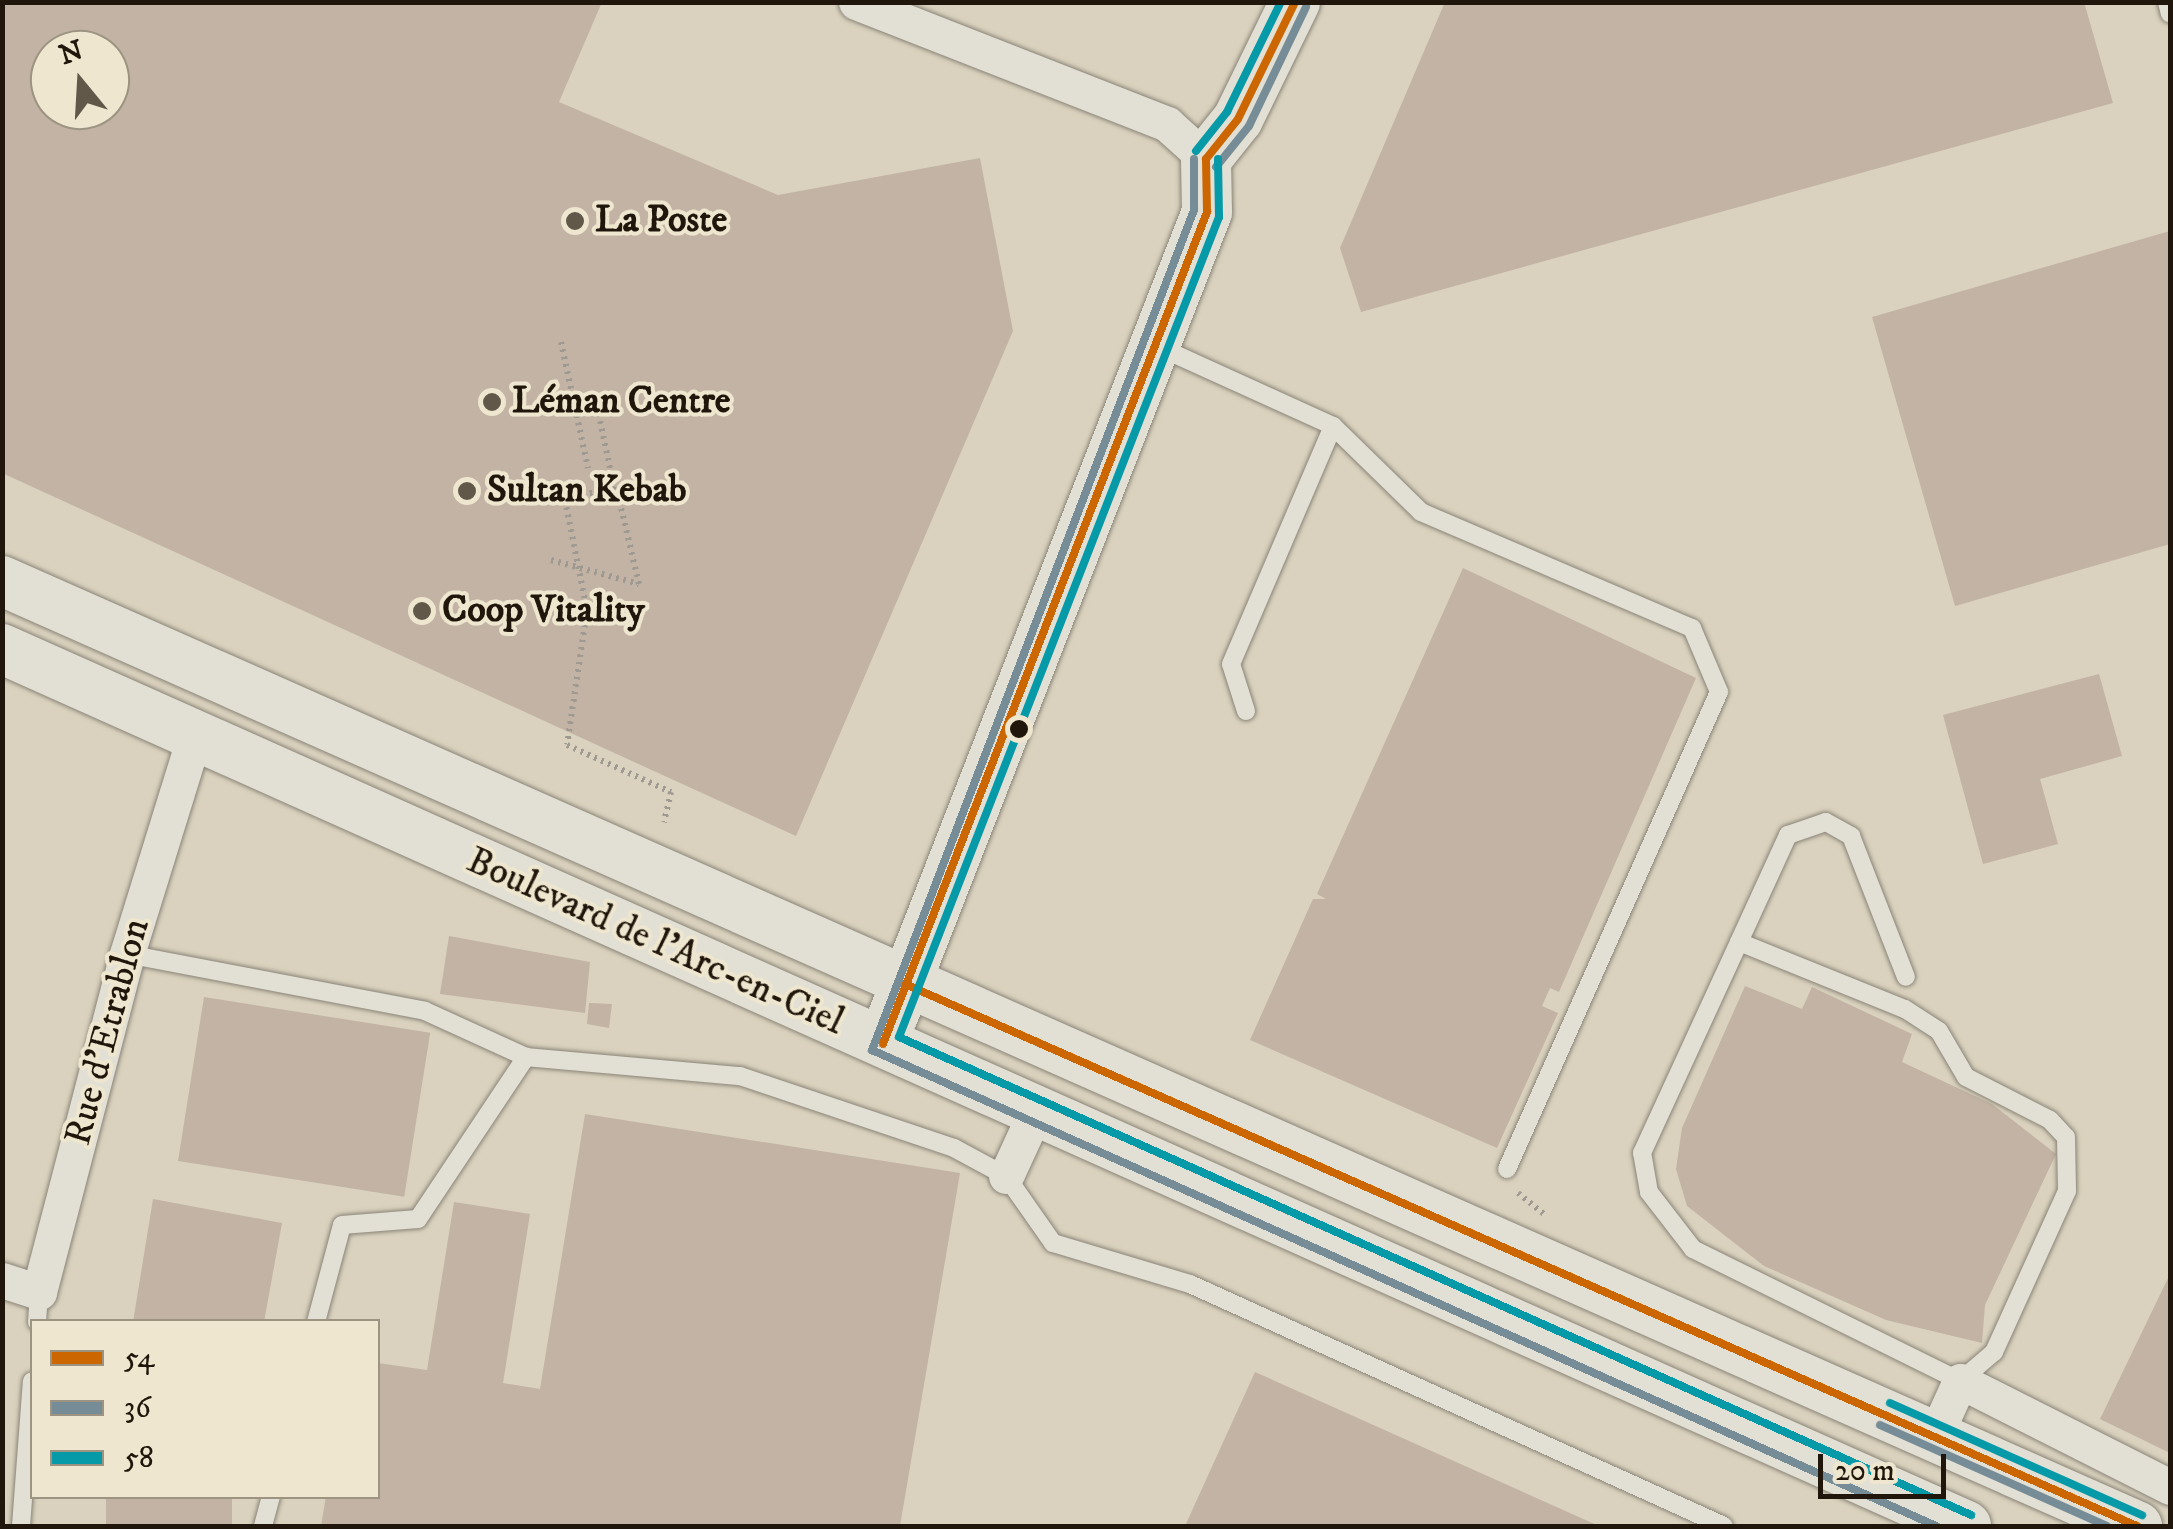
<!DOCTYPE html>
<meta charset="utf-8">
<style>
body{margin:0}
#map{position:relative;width:2173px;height:1529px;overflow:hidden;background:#dad2be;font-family:"IM FELL DW Pica",serif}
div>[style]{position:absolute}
.building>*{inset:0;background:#c2b3a4;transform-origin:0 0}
.path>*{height:6px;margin-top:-3px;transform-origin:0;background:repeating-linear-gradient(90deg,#9e9a91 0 2.5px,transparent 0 7.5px)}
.roads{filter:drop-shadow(0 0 2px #8a8478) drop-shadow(0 0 2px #8a8478)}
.lane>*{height:18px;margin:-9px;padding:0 9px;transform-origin:9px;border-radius:9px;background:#e2dfd4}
.street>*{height:35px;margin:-17.5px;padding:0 17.5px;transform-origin:17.5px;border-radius:17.5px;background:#e2dfd4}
.secondary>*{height:50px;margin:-25px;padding:0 25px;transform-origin:25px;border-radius:25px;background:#e2dfd4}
.bus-1>*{height:8px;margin:-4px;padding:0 4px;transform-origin:4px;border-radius:4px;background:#c60}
.bus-2>*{height:8px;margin:-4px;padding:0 4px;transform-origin:4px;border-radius:4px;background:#768c96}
.bus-3>*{height:8px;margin:-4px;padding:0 4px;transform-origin:4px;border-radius:4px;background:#069aa9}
.dots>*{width:28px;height:28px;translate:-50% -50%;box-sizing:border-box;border:5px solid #eee6ce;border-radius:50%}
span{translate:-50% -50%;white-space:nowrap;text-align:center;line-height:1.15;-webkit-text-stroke:8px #eee6ce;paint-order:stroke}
.poi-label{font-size:38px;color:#20160b;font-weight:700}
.left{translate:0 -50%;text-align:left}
.street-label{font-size:38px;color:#20160b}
.frame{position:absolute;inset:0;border:5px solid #20160b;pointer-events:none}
.legend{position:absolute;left:30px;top:1319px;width:350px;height:180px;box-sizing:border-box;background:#eee6ce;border:2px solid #9c9380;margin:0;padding:12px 18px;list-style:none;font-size:30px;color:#20160b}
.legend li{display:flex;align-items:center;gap:20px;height:50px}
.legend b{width:50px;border:2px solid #9c9380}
.north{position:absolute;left:30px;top:30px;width:100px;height:100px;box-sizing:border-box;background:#eee6ce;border:2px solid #9c9380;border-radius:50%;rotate:342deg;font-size:28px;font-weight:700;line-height:40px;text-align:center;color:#20160b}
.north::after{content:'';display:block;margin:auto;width:35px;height:45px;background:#61584a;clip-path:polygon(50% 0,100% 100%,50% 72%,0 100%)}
.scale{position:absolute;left:1818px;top:1454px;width:128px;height:45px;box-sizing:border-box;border:5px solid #20160b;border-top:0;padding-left:12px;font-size:30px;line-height:35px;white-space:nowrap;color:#20160b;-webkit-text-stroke:8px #eee6ce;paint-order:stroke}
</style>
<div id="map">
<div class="building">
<div style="clip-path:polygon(evenodd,2px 2px,602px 2px,559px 102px,778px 195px,980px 158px,1013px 331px,796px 836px,2px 473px,2px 2px,50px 50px,110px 50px,110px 110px,50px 110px,50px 50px)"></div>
<div style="clip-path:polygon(1445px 2px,2084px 2px,2113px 103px,1361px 312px,1340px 248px)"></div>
<div style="clip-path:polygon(2170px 231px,2170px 544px,1955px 606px,1872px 317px)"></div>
<div style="clip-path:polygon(1463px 568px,1696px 678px,1559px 992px,1550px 988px,1542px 1006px,1558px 1013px,1497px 1148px,1250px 1040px,1313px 899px,1326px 899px,1317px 894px)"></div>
<div style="clip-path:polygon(2099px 674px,2122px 756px,2040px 779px,2058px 844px,1983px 864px,1943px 715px)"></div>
<div style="clip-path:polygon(449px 936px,590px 962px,585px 1013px,440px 994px)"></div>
<div style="clip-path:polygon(1745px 986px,1802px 1009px,1812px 987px,1912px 1034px,1902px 1062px,1992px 1104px,2056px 1154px,1985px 1305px,1982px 1343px,1886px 1320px,1764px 1266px,1687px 1206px,1676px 1169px,1682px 1128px)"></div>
<div style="left:204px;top:997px;width:229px;height:166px;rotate:9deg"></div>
<div style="clip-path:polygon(589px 1003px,612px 1004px,609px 1028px,587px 1024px)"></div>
<div style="clip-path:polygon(585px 1114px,960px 1173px,900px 1526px,321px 1526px,326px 1496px,378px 1496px,378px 1363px,427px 1370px,454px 1202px,530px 1214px,503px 1383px,540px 1389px)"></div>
<div style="clip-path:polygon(153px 1199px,282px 1223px,264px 1322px,133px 1322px)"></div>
<div style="clip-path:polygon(2170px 1274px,2170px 1453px,2100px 1419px)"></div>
<div style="clip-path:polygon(1255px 1372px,1599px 1526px,1185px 1526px)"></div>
<div style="left:106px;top:1496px;width:126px;height:30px"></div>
</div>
<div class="path">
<div style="left:561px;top:342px;width:129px;rotate:77.9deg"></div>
<div style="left:594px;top:392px;width:97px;rotate:78.1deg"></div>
<div style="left:614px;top:487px;width:51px;rotate:165.1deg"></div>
<div style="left:565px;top:500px;width:112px;rotate:78.7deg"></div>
<div style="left:587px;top:610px;width:136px;rotate:98.4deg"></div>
<div style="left:567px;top:745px;width:114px;rotate:24.3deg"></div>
<div style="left:671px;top:792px;width:31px;rotate:103deg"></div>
<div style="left:551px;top:560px;width:91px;rotate:15.3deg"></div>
<div style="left:639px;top:584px;width:101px;rotate:-103.2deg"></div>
<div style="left:1518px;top:1193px;width:35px;rotate:39deg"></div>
</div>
<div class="roads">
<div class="lane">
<div style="left:2167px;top:2px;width:12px;rotate:76deg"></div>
<div style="left:1159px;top:347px;width:191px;rotate:24.4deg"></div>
<div style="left:1333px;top:426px;width:123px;rotate:44.3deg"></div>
<div style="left:1421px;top:512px;width:295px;rotate:23.2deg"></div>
<div style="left:1692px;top:628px;width:69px;rotate:67.1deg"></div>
<div style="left:1719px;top:692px;width:522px;rotate:113.96deg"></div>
<div style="left:1246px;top:711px;width:49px;rotate:-107.7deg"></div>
<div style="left:1231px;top:664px;width:259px;rotate:-66.8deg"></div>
<div style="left:1739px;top:942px;width:179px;rotate:22deg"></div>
<div style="left:1905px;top:1009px;width:40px;rotate:32.9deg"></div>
<div style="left:1939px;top:1031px;width:53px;rotate:59.6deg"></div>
<div style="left:1966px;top:1077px;width:94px;rotate:27.1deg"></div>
<div style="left:2050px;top:1120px;width:23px;rotate:47deg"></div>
<div style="left:2066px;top:1137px;width:54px;rotate:88.9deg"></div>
<div style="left:2067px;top:1191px;width:177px;rotate:114.4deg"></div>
<div style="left:1994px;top:1352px;width:45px;rotate:139.5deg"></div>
<div style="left:1960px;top:1381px;width:298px;rotate:-153.7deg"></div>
<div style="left:1693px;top:1249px;width:72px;rotate:-127.7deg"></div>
<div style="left:1649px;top:1192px;width:40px;rotate:-100deg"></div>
<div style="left:1642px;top:1153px;width:232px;rotate:-65.3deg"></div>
<div style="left:1739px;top:942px;width:118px;rotate:-65.4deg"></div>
<div style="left:1788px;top:835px;width:40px;rotate:-18.9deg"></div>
<div style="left:1826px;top:822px;width:29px;rotate:29deg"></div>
<div style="left:1851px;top:836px;width:151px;rotate:68.7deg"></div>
<div style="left:127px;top:954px;width:303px;rotate:10.8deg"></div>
<div style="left:425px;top:1011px;width:111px;rotate:24.5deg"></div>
<div style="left:526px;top:1057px;width:215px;rotate:5.1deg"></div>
<div style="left:740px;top:1076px;width:226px;rotate:18.6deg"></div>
<div style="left:954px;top:1148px;width:59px;rotate:28.3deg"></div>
<div style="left:1006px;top:1176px;width:82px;rotate:55deg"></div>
<div style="left:1053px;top:1243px;width:143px;rotate:16.7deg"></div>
<div style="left:1190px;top:1284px;width:586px;rotate:24.38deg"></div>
<div style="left:37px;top:1322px;width:30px;rotate:-86deg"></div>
<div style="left:316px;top:1322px;width:100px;rotate:-75deg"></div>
<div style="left:342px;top:1225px;width:76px;rotate:-4.5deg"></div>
<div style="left:418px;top:1219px;width:195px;rotate:-56.3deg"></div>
<div style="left:21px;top:1526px;width:145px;rotate:-85.7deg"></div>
<div style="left:263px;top:1526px;width:31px;rotate:-75deg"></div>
</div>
<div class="street">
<div style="left:856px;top:2px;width:334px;rotate:21.4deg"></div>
<div style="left:1167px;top:124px;width:52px;rotate:41.9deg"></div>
<div style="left:1006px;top:1176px;width:67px;rotate:-65.3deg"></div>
<div style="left:2px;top:1280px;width:39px;rotate:18deg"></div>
<div style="left:39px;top:1292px;width:349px;rotate:-75.4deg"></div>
<div style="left:127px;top:954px;width:229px;rotate:-72.8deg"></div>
<div style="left:1935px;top:1436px;width:60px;rotate:-65.6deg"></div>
<div style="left:1960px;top:1381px;width:235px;rotate:26.8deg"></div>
</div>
<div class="secondary">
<div style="left:2px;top:581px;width:2335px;rotate:23.88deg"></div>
<div style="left:2px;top:649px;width:2151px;rotate:24.06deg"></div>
<div style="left:893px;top:1016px;width:863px;rotate:-68.67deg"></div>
<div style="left:1207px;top:212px;width:53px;rotate:-91.1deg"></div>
<div style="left:1206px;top:159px;width:51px;rotate:-51.3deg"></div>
<div style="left:1238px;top:119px;width:130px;rotate:-64deg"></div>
</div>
</div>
<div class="bus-1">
<div style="left:1206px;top:159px;width:51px;rotate:-51.3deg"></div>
<div style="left:1238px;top:119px;width:130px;rotate:-64deg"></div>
<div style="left:905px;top:984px;width:1346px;rotate:23.75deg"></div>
<div style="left:883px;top:1044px;width:893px;rotate:-68.72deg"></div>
<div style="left:1207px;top:212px;width:53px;rotate:-91.1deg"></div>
</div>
<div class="bus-2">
<div style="left:1194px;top:159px;width:51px;rotate:90deg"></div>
<div style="left:1194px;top:210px;width:900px;rotate:110.97deg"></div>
<div style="left:872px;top:1050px;width:1166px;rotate:24.1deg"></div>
<div style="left:1216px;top:167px;width:53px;rotate:-51.2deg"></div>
<div style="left:1249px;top:126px;width:132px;rotate:-64.4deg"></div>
<div style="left:1880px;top:1425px;width:248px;rotate:24deg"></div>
</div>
<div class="bus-3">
<div style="left:1196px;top:151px;width:50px;rotate:-51.5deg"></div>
<div style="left:1227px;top:112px;width:123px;rotate:-63.9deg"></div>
<div style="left:1218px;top:159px;width:58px;rotate:89deg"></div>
<div style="left:1219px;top:217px;width:880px;rotate:111.32deg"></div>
<div style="left:899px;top:1037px;width:1174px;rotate:24.03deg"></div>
<div style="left:1890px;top:1403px;width:276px;rotate:24deg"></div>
</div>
<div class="dots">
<div style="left:575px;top:221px;background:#61584a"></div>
<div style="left:492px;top:402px;background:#61584a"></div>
<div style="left:467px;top:491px;background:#61584a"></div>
<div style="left:422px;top:611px;background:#61584a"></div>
<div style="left:1019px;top:729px;background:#20160b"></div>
</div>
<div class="poi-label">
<span class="left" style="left:595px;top:221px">La Poste</span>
<span class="left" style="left:512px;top:402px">Léman Centre</span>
<span class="left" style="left:487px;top:491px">Sultan Kebab</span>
<span class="left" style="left:442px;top:611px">Coop Vitality</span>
</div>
<div class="street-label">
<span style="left:655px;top:942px;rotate:24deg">Boulevard de l'Arc-en-Ciel</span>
<span style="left:108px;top:1032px;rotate:-75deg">Rue d'Etrablon</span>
</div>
<div class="frame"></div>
<ul class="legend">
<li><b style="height:12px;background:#c60"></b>54</li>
<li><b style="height:12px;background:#768c96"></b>36</li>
<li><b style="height:12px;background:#069aa9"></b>58</li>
</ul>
<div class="north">N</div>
<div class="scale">20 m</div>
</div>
